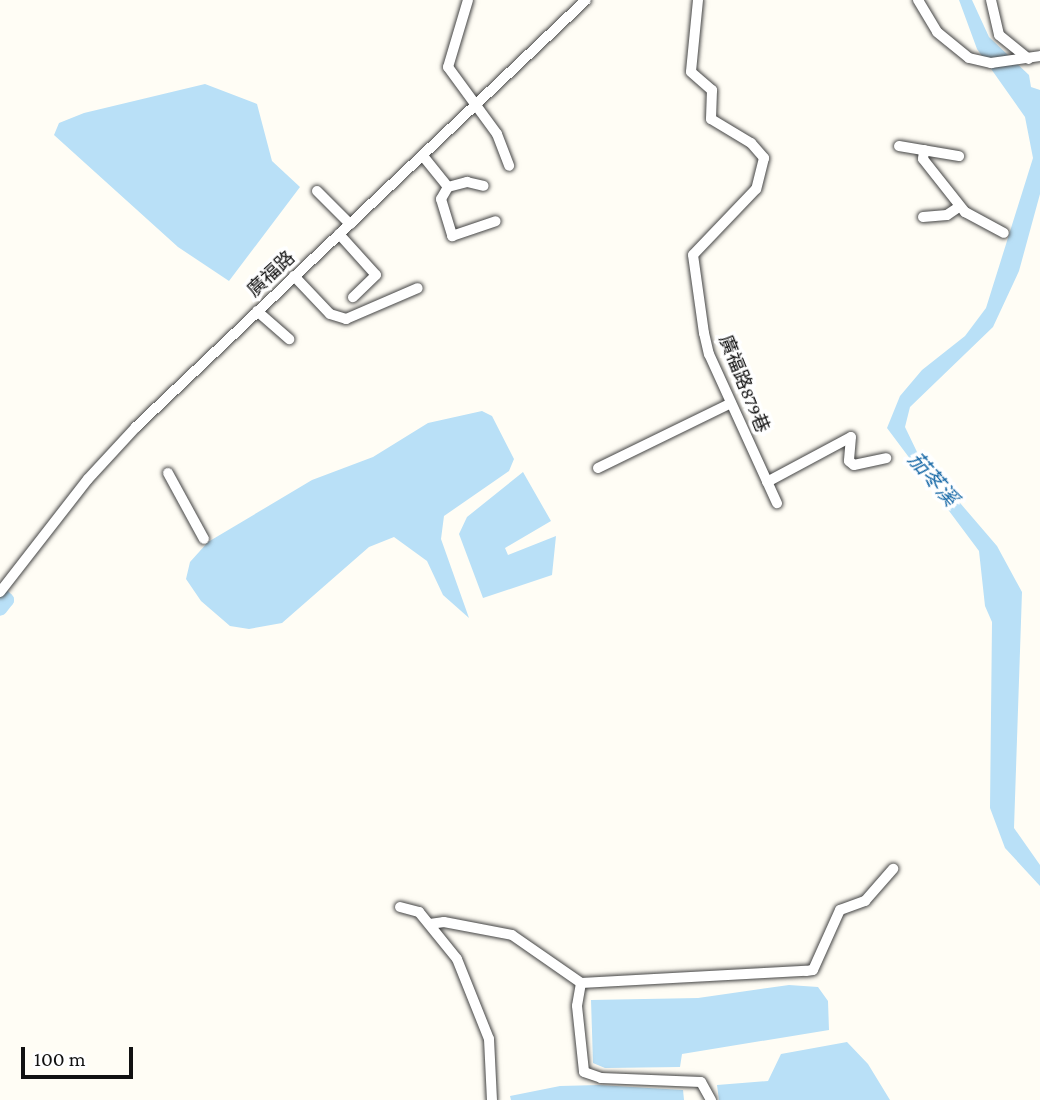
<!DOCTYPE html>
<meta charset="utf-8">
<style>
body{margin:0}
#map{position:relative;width:1040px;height:1100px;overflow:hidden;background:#fffdf5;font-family:"Crimson Pro","Noto Sans TC",serif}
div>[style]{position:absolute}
.water>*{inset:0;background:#b9e0f7}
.river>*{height:14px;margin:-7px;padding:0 7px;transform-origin:7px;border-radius:7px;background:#b9e0f7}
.roads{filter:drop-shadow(0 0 2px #444) drop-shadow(0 0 2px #444)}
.minor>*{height:10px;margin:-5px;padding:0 5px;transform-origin:5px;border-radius:5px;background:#fff}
span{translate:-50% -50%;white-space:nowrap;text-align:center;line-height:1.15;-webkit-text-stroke:7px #fff;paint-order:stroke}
.street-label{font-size:19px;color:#111}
.water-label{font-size:21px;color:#1768a6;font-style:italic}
.scale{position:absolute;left:21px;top:1047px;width:112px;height:32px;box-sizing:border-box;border:4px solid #111;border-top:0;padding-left:9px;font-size:21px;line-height:24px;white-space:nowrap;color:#111;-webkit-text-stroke:5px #fff;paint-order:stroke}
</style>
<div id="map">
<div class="water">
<div style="clip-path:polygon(959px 0,972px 0,989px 37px,1029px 75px,1031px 87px,1040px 90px,1040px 194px,1019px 271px,993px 327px,910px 407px,905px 427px,918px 454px,997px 546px,1022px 592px,1014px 828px,1040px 865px,1040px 886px,1005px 848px,990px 808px,992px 622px,985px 606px,979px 551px,887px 428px,900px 396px,922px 370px,965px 336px,986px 308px,1033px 158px,1025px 117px,977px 49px)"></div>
<div style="clip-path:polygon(205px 84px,257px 104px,272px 161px,300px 187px,229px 281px,178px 247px,54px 135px,59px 123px,84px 113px)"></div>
<div style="clip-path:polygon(482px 411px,492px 416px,514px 459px,509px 471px,444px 516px,441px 539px,469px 618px,443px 595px,427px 561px,394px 537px,369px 547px,282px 623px,249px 629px,230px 626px,201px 601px,186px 579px,190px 562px,208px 542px,312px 480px,373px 457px,428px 423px)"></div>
<div style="clip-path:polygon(523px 472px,551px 521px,505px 548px,508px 555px,556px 536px,552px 575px,483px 598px,459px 534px,467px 517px)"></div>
<div style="clip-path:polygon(789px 985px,818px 987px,828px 1001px,829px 1030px,682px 1054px,680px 1067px,605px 1068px,593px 1063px,591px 1000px,698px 998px)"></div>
<div style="clip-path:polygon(847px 1042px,868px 1064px,890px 1100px,719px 1100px,717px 1085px,768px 1081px,781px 1054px)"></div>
<div style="clip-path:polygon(599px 1085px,683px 1090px,684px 1100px,511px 1100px,510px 1096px,560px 1086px)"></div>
</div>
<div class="river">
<div style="left:0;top:593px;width:10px;rotate:45deg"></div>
<div style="left:7px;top:600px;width:11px;rotate:128deg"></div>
</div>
<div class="roads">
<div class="minor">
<div style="left:468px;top:0;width:70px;rotate:106.6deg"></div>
<div style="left:448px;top:67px;width:83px;rotate:53.8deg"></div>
<div style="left:497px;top:134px;width:34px;rotate:69deg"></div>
<div style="left:698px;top:0;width:72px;rotate:95.6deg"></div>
<div style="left:691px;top:72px;width:28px;rotate:41deg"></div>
<div style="left:712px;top:90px;width:29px;rotate:92deg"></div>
<div style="left:711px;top:119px;width:47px;rotate:31deg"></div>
<div style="left:751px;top:143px;width:20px;rotate:49deg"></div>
<div style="left:764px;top:158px;width:32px;rotate:104deg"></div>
<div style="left:756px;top:189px;width:91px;rotate:133.7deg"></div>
<div style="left:693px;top:255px;width:79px;rotate:82deg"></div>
<div style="left:704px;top:333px;width:22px;rotate:77deg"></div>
<div style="left:709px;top:354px;width:164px;rotate:65.5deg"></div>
<div style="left:918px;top:0;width:37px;rotate:59deg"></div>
<div style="left:937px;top:32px;width:41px;rotate:39.1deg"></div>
<div style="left:969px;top:58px;width:23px;rotate:13deg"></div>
<div style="left:991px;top:63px;width:49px;rotate:-8.1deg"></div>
<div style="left:991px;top:0;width:36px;rotate:77deg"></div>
<div style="left:999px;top:35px;width:38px;rotate:39deg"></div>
<div style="left:899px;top:146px;width:61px;rotate:9.5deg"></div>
<div style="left:924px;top:150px;width:9px;rotate:96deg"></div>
<div style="left:923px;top:159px;width:68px;rotate:51.6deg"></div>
<div style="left:965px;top:212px;width:44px;rotate:28.3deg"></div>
<div style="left:423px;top:156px;width:40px;rotate:51deg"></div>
<div style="left:448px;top:187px;width:14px;rotate:120deg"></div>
<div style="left:441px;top:199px;width:39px;rotate:73deg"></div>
<div style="left:452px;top:236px;width:46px;rotate:-18.8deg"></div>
<div style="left:448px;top:187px;width:20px;rotate:-15deg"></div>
<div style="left:467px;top:182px;width:17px;rotate:13deg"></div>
<div style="left:317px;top:191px;width:47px;rotate:45deg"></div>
<div style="left:923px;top:217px;width:24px;rotate:-5deg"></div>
<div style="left:947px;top:215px;width:14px;rotate:-34deg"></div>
<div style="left:339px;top:234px;width:55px;rotate:47.9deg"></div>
<div style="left:376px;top:275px;width:32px;rotate:136deg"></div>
<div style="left:294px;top:276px;width:52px;rotate:46.5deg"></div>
<div style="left:330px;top:314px;width:17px;rotate:17deg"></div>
<div style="left:346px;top:319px;width:78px;rotate:-23.3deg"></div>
<div style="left:257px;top:311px;width:43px;rotate:41.2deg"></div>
<div style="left:598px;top:468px;width:148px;rotate:-26deg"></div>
<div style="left:168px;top:473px;width:75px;rotate:61.4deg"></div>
<div style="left:767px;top:482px;width:95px;rotate:-28.2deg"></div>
<div style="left:851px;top:437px;width:24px;rotate:95deg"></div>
<div style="left:849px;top:461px;width:6px;rotate:39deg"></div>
<div style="left:854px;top:465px;width:33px;rotate:-12deg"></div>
<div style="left:0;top:592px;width:143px;rotate:-52.1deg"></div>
<div style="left:88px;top:479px;width:71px;rotate:-47.3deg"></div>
<div style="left:136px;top:427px;width:620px;rotate:-43.5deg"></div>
<div style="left:400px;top:907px;width:20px;rotate:15deg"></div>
<div style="left:419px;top:912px;width:60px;rotate:51deg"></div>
<div style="left:457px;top:959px;width:86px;rotate:68.2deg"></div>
<div style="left:489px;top:1039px;width:61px;rotate:87.2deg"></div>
<div style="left:430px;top:924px;width:14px;rotate:-8deg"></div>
<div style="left:444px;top:922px;width:69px;rotate:10.8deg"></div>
<div style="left:512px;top:935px;width:84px;rotate:34.8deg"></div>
<div style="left:581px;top:983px;width:225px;rotate:-3.1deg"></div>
<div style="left:806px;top:971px;width:7px;rotate:-8deg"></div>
<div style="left:813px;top:970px;width:66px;rotate:-65.8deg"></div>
<div style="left:840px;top:910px;width:27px;rotate:-20deg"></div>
<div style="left:865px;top:901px;width:43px;rotate:-48.8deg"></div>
<div style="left:581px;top:983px;width:23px;rotate:100deg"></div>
<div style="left:577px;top:1006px;width:66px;rotate:83.9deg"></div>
<div style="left:584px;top:1072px;width:18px;rotate:19deg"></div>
<div style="left:601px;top:1078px;width:100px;rotate:2.3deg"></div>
<div style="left:701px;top:1082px;width:21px;rotate:61deg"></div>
</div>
</div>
<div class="street-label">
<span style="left:271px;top:274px;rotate:-43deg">廣福路</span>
<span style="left:744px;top:384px;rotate:68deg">廣福路879巷</span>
</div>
<div class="water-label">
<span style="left:933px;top:479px;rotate:49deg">茄苳溪</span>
</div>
<div class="scale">100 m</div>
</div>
